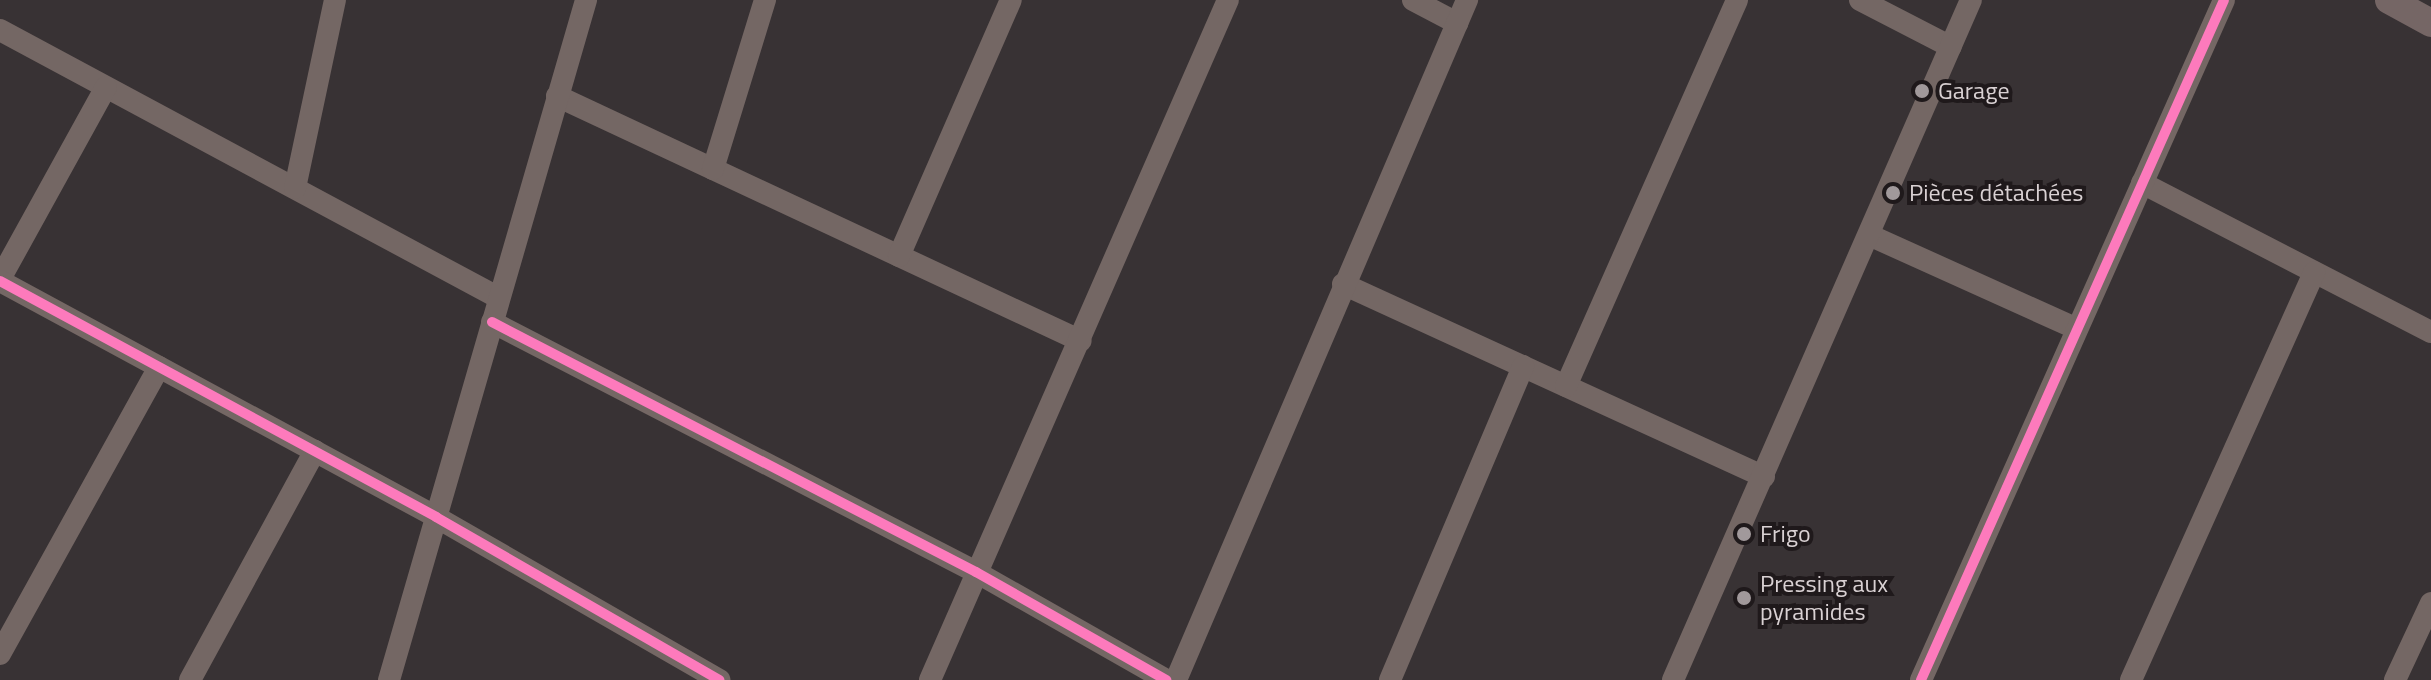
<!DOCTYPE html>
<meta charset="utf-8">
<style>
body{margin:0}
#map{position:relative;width:2431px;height:680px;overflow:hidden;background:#383234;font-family:"Titillium Web",sans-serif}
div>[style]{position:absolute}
.minor>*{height:22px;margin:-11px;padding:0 11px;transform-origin:11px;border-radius:11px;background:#746764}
.major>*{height:28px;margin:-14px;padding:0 14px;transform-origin:14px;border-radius:14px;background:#756665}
.cycleway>*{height:10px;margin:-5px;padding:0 5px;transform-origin:5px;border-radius:5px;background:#fd7abc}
.dots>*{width:22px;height:22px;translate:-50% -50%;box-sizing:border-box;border:4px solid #1f191b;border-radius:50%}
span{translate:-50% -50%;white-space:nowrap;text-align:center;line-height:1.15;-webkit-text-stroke:8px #1f191b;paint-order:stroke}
.poi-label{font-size:24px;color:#d9d1d3}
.left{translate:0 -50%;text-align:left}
</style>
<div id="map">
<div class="minor">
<div style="left:1413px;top:0;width:50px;rotate:27.6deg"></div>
<div style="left:1860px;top:0;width:102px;rotate:27.3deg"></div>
<div style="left:0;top:30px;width:566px;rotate:28.24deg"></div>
<div style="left:557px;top:96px;width:578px;rotate:25.06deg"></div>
<div style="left:713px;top:169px;width:177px;rotate:-72.9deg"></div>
<div style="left:2142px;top:183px;width:325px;rotate:27.3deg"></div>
<div style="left:295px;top:188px;width:192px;rotate:-78deg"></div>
<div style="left:1869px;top:235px;width:228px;rotate:24.3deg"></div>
<div style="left:899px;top:256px;width:279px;rotate:-66.4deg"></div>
<div style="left:0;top:279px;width:219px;rotate:-61.1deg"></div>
<div style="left:0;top:281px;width:496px;rotate:28.4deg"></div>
<div style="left:436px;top:517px;width:327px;rotate:29.9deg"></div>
<div style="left:1343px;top:284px;width:463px;rotate:24.6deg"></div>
<div style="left:492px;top:322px;width:545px;rotate:27.32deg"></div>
<div style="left:976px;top:572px;width:219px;rotate:29.6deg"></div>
<div style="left:1566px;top:386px;width:422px;rotate:-66.1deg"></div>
<div style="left:0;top:654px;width:328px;rotate:-61deg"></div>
<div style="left:190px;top:680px;width:261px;rotate:-61.4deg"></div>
<div style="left:389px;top:680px;width:708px;rotate:-73.84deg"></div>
<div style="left:930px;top:680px;width:742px;rotate:-66.34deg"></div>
<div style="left:1176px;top:680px;width:740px;rotate:-66.83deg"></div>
<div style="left:1390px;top:680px;width:341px;rotate:-67deg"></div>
<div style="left:1673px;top:680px;width:742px;rotate:-66.34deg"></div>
<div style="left:1921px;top:680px;width:744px;rotate:-65.98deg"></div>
<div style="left:2131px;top:680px;width:447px;rotate:-65.8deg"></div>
<div style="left:2395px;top:680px;width:85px;rotate:-64.9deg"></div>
</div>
<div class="major">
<div style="left:2389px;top:0;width:48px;rotate:28.7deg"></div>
</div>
<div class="cycleway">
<div style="left:0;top:281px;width:496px;rotate:28.4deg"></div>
<div style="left:436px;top:517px;width:327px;rotate:29.9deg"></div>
<div style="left:492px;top:322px;width:545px;rotate:27.32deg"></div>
<div style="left:976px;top:572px;width:219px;rotate:29.6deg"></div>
<div style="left:1921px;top:680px;width:744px;rotate:-65.98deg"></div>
</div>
<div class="dots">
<div style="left:1922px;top:91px;background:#a1999b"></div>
<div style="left:1893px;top:193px;background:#a1999b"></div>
<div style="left:1744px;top:534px;background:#a1999b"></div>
<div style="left:1744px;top:598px;background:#a1999b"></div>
</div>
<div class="poi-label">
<span class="left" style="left:1938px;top:91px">Garage</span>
<span class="left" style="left:1909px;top:193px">Pièces détachées</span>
<span class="left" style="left:1760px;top:534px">Frigo</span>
<span class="left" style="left:1760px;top:598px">Pressing aux<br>pyramides</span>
</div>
</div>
